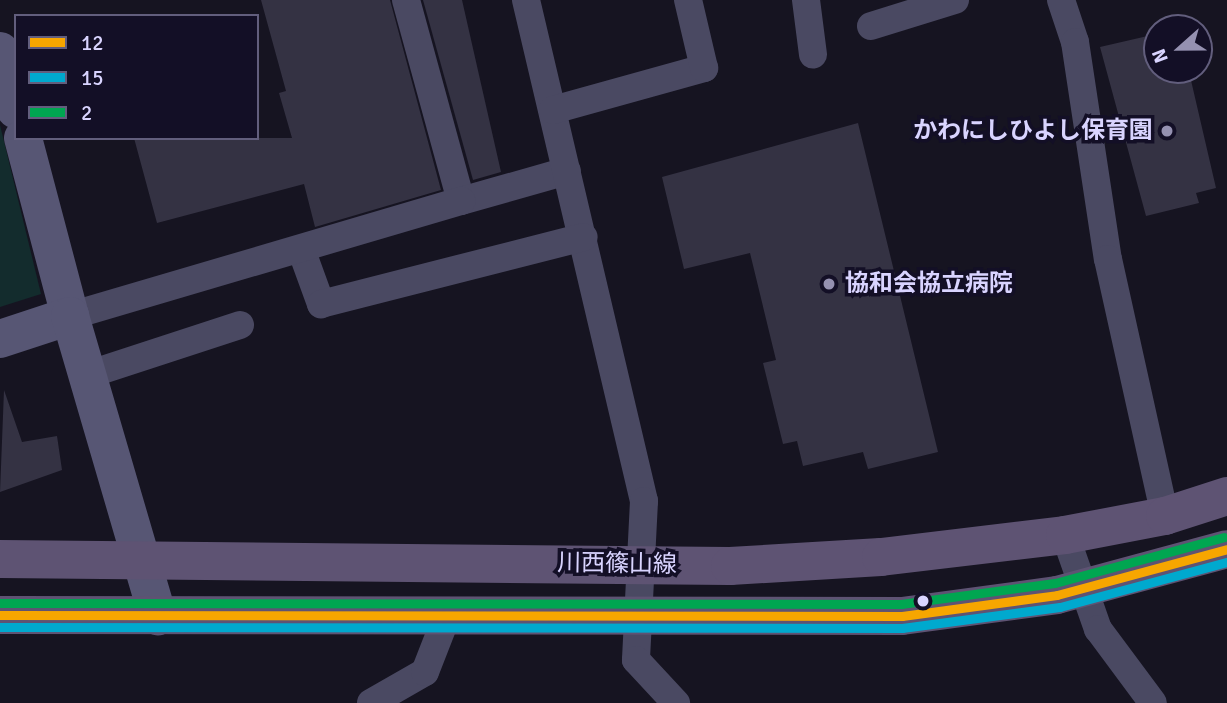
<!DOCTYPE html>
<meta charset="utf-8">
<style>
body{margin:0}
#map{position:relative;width:1227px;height:703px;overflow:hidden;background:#161421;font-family:Signika,"Noto Sans JP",sans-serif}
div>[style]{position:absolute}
.green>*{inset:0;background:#132c2d}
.building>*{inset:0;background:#343243}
.street>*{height:28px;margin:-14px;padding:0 14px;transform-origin:14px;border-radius:14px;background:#4a4962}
.secondary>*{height:38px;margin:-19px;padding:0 19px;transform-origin:19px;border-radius:19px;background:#575674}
.primary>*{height:38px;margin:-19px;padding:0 19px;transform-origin:19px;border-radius:19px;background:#5e5373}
.bus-1>*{height:9px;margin:-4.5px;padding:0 4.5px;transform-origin:4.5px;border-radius:4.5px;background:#f7a600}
.bus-2>*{height:9px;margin:-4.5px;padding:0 4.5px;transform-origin:4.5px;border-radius:4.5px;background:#00a9ce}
.bus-3>*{height:9px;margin:-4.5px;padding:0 4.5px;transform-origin:4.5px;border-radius:4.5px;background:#00a651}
.dots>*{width:19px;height:19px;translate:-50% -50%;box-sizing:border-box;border:4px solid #130f26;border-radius:50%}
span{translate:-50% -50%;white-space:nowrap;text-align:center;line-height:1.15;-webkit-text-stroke:7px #130f26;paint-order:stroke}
.poi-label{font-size:24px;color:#d9d4ff;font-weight:700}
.right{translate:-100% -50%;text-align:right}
.left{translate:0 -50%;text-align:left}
.street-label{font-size:24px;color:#d9d4ff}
.legend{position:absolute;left:14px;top:14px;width:245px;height:126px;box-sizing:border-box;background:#130f26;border:2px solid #625e7d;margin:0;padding:9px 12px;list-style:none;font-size:21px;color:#d9d4ff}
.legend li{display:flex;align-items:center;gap:14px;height:35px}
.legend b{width:35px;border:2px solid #625e7d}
.north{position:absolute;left:1143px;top:14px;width:70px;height:70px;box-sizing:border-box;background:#130f26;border:2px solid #625e7d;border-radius:50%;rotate:249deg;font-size:19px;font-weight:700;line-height:28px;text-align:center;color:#d9d4ff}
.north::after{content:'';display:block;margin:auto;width:24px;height:32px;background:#9591b1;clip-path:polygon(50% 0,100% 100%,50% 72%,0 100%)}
</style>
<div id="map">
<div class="green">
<div style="clip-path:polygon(0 125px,41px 294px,0 307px)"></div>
</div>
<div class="building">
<div style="clip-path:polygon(261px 0,390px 0,441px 190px,315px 227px,304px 184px,157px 223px,134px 138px,292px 138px,279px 93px,286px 91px)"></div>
<div style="clip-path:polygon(423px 0,462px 0,501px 172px,473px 180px)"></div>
<div style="clip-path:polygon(1152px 35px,1157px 70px,1199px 70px,1199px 62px,1202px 73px,1190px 76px,1216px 188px,1196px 193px,1199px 203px,1146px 216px,1100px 47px)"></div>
<div style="clip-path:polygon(858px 123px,938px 452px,868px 469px,863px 452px,803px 466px,797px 441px,783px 444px,763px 363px,776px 360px,750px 253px,684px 269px,662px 177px)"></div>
<div style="clip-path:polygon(4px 390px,22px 442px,57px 436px,62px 470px,0 492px)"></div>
</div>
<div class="street">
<div style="left:406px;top:0;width:208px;rotate:74.7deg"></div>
<div style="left:461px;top:201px;width:110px;rotate:-15.8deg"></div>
<div style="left:526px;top:0;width:515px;rotate:76.75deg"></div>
<div style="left:644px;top:501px;width:159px;rotate:92.9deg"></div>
<div style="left:636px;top:660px;width:59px;rotate:47.1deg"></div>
<div style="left:806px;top:0;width:55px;rotate:82.7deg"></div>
<div style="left:1061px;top:0;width:44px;rotate:71.6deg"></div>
<div style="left:1075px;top:42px;width:219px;rotate:81.4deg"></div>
<div style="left:1108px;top:259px;width:263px;rotate:77.5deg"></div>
<div style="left:871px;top:26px;width:88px;rotate:-17.2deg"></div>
<div style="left:553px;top:110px;width:157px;rotate:-15.5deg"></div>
<div style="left:704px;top:68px;width:70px;rotate:-103.2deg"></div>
<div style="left:301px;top:249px;width:59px;rotate:70deg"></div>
<div style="left:321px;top:304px;width:271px;rotate:-14.3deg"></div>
<div style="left:70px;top:316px;width:408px;rotate:-16.4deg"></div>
<div style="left:87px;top:375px;width:161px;rotate:-18.1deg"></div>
<div style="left:1065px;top:535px;width:100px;rotate:70.7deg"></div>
<div style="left:1098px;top:629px;width:92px;rotate:53.4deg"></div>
<div style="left:371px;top:703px;width:62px;rotate:-29.9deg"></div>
<div style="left:425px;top:672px;width:58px;rotate:-68.7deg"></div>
</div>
<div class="secondary">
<div style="left:0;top:51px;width:61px;rotate:74.8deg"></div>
<div style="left:23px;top:138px;width:184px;rotate:75.2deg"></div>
<div style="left:0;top:339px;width:74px;rotate:-18.2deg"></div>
<div style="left:70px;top:316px;width:313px;rotate:73.7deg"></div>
</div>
<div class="primary">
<div style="left:0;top:559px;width:730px;rotate:0.55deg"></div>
<div style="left:730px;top:566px;width:151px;rotate:-3.4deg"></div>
<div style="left:881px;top:557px;width:185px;rotate:-6.8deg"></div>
<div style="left:1065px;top:535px;width:102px;rotate:-10.8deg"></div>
<div style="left:1165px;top:516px;width:65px;rotate:-17.9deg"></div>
<div style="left:0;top:615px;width:902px;rotate:0.06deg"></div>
<div style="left:902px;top:616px;width:156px;rotate:-7.7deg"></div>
<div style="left:1057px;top:595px;width:176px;rotate:-15.1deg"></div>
</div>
<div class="bus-1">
<div style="left:0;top:615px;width:902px;rotate:0.06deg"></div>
<div style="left:902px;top:616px;width:156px;rotate:-7.7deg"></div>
<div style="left:1057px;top:595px;width:176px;rotate:-15.1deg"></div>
</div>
<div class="bus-2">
<div style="left:0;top:627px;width:902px;rotate:0.06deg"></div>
<div style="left:902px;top:628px;width:159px;rotate:-7.6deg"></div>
<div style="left:1060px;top:607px;width:173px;rotate:-15.1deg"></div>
</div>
<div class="bus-3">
<div style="left:0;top:603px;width:901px;rotate:0.06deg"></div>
<div style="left:901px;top:604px;width:155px;rotate:-7.8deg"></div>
<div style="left:1055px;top:583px;width:175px;rotate:-15.2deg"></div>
</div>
<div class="dots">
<div style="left:1167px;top:131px;background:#9591b1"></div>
<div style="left:829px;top:284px;background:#9591b1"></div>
<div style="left:923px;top:601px;background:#d9d4ff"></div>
</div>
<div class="poi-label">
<span class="right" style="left:1153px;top:131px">かわにしひよし保育園</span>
<span class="left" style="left:845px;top:284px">協和会協立病院</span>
</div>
<div class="street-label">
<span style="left:617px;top:564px;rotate:1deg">川西篠山線</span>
</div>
<ul class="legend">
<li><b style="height:9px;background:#f7a600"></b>12</li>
<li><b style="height:9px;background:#00a9ce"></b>15</li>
<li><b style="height:9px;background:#00a651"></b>2</li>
</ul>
<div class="north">N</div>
</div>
